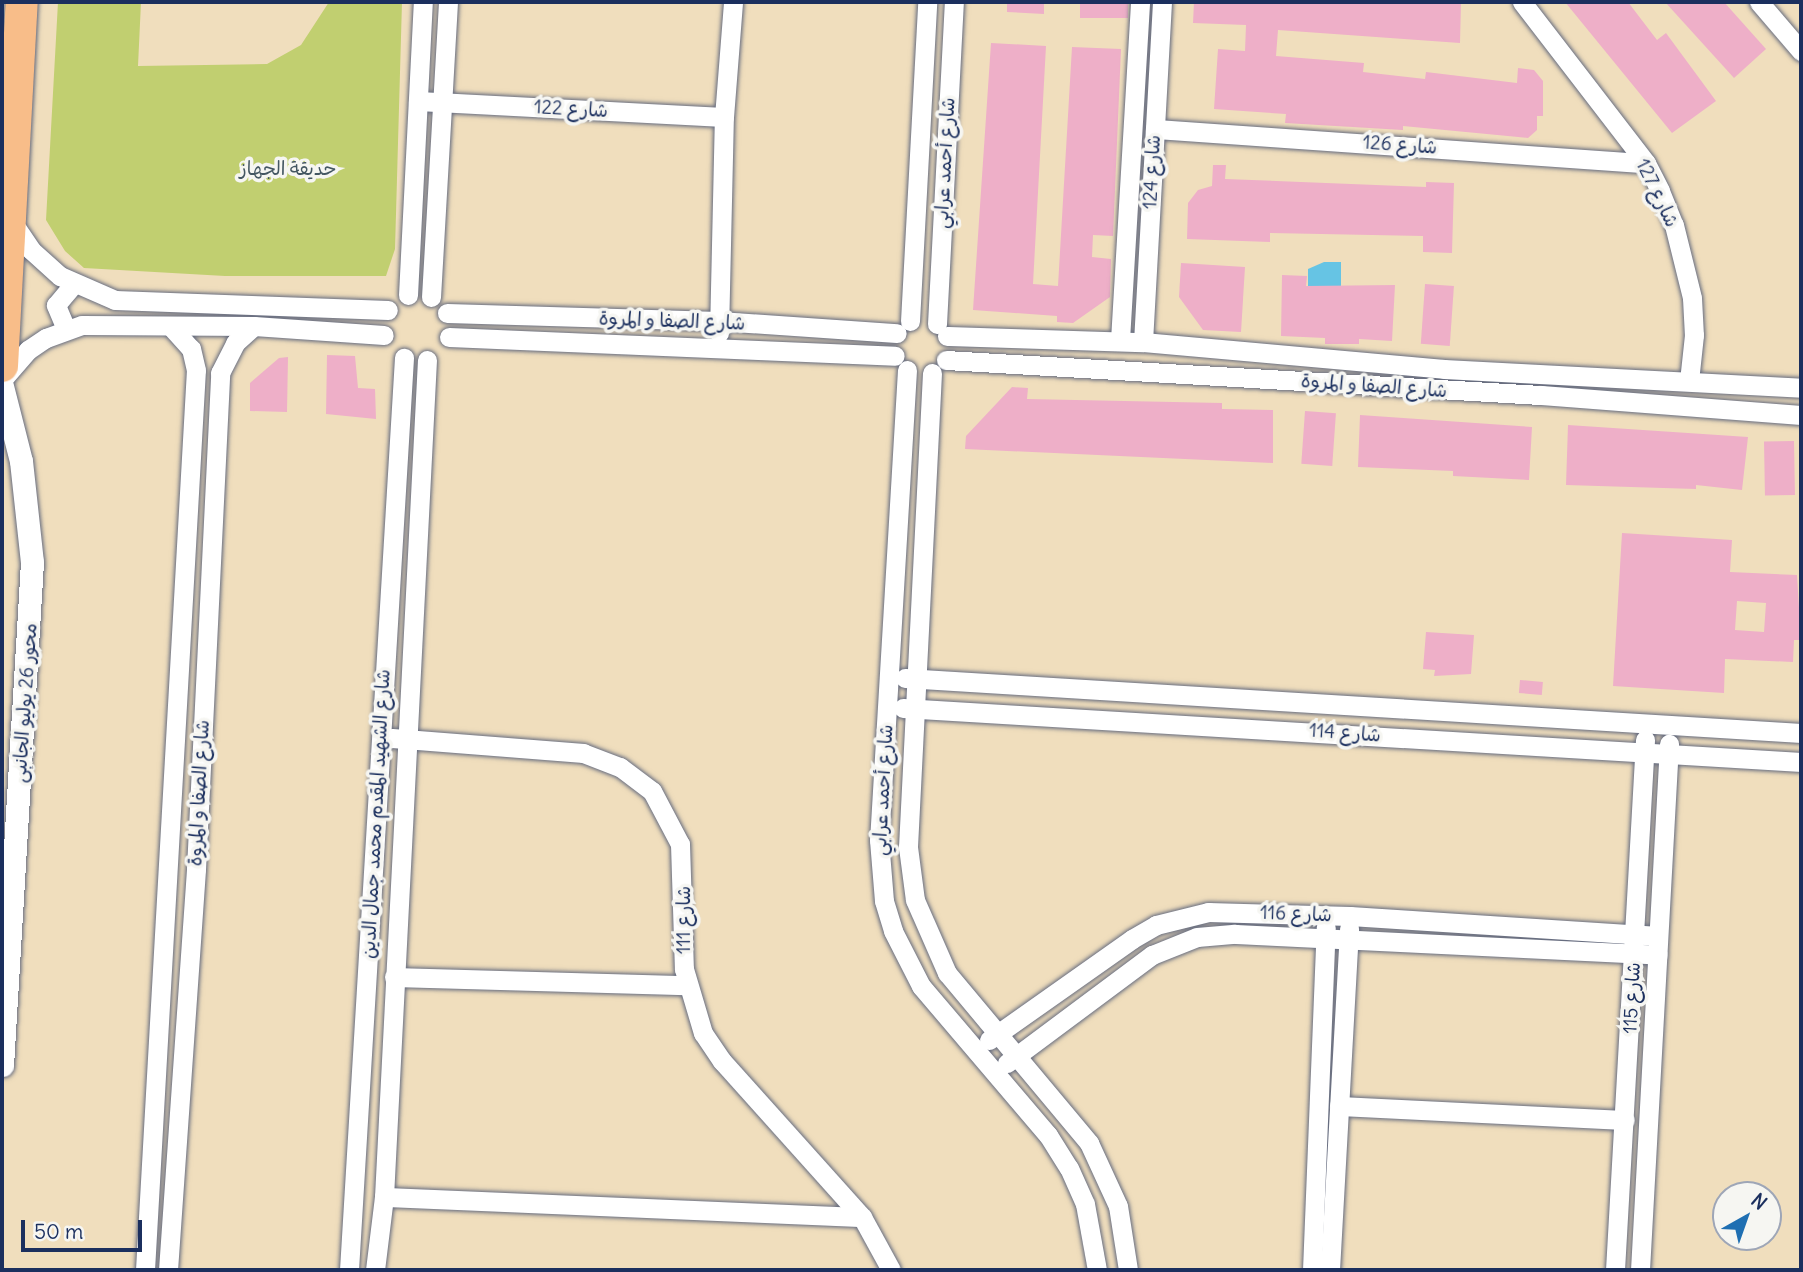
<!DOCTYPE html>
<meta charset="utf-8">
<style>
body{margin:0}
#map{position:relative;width:1803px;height:1272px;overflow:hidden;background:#f0debd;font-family:Delius,"Playpen Sans Arabic",sans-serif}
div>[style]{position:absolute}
.green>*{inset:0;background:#c1cf70}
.water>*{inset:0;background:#66c4e4}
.building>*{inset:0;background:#eeafc8;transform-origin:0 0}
.roads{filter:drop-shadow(0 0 2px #666c7f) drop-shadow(0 0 2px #666c7f)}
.minor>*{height:19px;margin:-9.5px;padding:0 9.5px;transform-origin:9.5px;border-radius:9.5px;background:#fff}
.tertiary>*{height:23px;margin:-11.5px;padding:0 11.5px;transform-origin:11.5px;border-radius:11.5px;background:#fff}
.trunk>*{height:32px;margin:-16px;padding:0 16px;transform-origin:16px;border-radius:16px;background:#f8bd89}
span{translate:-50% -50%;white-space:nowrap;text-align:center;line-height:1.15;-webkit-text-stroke:7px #f6f6f2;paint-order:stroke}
.street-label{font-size:19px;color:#1b2f5e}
.park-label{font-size:19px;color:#445762}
.frame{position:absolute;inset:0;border:4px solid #1b2f5e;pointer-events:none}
.north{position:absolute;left:1712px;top:1181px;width:70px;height:70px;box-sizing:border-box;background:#f6f6f2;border:2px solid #9ea6b7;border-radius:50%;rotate:40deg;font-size:19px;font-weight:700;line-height:28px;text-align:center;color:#1b2f5e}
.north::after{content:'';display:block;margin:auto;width:24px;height:32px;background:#1f6fb2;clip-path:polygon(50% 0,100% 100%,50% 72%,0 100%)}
.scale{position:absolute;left:21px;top:1220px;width:121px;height:32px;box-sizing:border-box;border:4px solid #1b2f5e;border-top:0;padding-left:9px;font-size:21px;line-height:24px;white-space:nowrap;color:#1b2f5e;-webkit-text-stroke:5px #f6f6f2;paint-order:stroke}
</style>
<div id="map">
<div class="green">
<div style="clip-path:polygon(58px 2px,141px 2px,138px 66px,267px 64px,301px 45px,329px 2px,402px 2px,395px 249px,386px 276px,225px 276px,84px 268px,65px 251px,46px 220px)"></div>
</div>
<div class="water">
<div style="clip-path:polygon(1324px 262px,1341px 262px,1341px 286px,1308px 286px,1308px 269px)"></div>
</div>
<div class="building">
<div style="clip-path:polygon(1007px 2px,1044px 2px,1044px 14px,1007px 12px)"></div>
<div style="left:1080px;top:2px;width:48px;height:16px"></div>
<div style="clip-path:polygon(1194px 2px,1461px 2px,1460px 43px,1278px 30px,1276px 56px,1364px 63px,1363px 72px,1425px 79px,1426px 72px,1517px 83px,1518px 68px,1534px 70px,1543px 81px,1543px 116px,1537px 116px,1537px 130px,1528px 138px,1403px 126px,1403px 130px,1285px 123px,1286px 114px,1214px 109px,1218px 49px,1245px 51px,1246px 25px,1193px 23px)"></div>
<div style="clip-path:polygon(1565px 2px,1628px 2px,1657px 40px,1666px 33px,1716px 101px,1672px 133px)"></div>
<div style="clip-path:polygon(1665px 2px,1724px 2px,1766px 49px,1734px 78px)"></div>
<div style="clip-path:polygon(991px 43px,1046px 46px,1033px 284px,1058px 286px,1072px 47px,1121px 49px,1113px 236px,1093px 235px,1092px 257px,1111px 259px,1110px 297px,1073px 323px,1057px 322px,1057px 316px,973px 310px)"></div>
<div style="clip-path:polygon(1213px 165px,1226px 165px,1225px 179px,1426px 187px,1426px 182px,1454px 183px,1452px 253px,1423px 252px,1423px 236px,1270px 233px,1270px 242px,1187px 239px,1188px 203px,1198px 190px,1212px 186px)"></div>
<div style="clip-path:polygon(1181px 263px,1245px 267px,1241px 332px,1203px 330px,1179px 297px)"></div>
<div style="clip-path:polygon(1282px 275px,1307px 276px,1306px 286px,1395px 285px,1392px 341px,1359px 339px,1359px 344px,1325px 344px,1325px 338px,1281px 336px)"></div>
<div style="left:1425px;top:284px;width:29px;height:60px;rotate:4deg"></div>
<div style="clip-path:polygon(327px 355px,355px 356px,358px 388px,375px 389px,376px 419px,326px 414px)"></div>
<div style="clip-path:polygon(288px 357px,287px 412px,250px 411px,250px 383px,279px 358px)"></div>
<div style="clip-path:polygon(1012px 387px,1028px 388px,1027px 399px,1222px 403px,1222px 409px,1273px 410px,1273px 463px,965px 449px,966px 436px)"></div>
<div style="left:1305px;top:411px;width:31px;height:53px;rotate:4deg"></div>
<div style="clip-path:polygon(1360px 415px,1532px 427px,1529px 480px,1453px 476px,1453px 471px,1358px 467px)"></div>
<div style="clip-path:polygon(1568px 425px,1748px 437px,1742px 490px,1696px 485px,1696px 489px,1566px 485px)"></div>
<div style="left:1794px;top:441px;width:54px;height:30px;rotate:89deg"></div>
<div style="clip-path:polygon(evenodd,1622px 533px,1732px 540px,1730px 572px,1797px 575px,1801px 640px,1794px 640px,1793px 662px,1725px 659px,1724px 693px,1613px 686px,1622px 533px,1737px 601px,1766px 603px,1764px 632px,1735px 630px,1737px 601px)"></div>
<div style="clip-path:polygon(1426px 632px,1474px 635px,1471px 674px,1434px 676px,1435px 670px,1423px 669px)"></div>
<div style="left:1520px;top:680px;width:23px;height:13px;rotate:5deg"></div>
</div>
<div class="roads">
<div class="minor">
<div style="left:1522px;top:2px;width:203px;rotate:52.4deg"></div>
<div style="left:1646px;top:163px;width:31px;rotate:63deg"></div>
<div style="left:1660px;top:191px;width:37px;rotate:68deg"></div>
<div style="left:1674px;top:225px;width:75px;rotate:76.1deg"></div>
<div style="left:1692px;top:298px;width:37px;rotate:87deg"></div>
<div style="left:1694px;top:335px;width:46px;rotate:96.2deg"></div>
<div style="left:1759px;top:2px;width:65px;rotate:49.4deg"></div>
<div style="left:418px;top:101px;width:306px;rotate:3deg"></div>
<div style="left:1155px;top:129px;width:492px;rotate:4deg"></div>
<div style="left:11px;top:220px;width:36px;rotate:56deg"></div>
<div style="left:31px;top:250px;width:39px;rotate:42deg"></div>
<div style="left:60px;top:276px;width:60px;rotate:23.6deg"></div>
<div style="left:115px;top:300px;width:273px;rotate:2.1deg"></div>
<div style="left:408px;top:295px;width:293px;rotate:-87.1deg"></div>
<div style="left:431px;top:297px;width:295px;rotate:-86.7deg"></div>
<div style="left:447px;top:313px;width:272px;rotate:1.7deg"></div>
<div style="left:719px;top:321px;width:178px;rotate:3.9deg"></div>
<div style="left:910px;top:321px;width:319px;rotate:-86.9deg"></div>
<div style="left:937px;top:324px;width:322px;rotate:-87deg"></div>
<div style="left:66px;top:329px;width:26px;rotate:-113deg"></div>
<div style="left:56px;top:305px;width:26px;rotate:-50deg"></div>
<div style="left:719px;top:333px;width:216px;rotate:-88.7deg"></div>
<div style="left:724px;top:117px;width:115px;rotate:-85.5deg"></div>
<div style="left:947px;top:336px;width:196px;rotate:1.8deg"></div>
<div style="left:1143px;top:342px;width:302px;rotate:5.1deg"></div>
<div style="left:1444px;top:369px;width:358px;rotate:3deg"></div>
<div style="left:449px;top:337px;width:446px;rotate:2.4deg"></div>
<div style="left:1120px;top:340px;width:339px;rotate:-86.6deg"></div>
<div style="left:1143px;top:342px;width:341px;rotate:-86.8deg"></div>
<div style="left:946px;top:360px;width:596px;rotate:3.37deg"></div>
<div style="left:1541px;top:395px;width:261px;rotate:4.4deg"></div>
<div style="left:907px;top:370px;width:471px;rotate:93.4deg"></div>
<div style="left:879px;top:840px;width:61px;rotate:85.3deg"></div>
<div style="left:884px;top:901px;width:31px;rotate:73deg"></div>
<div style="left:893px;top:931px;width:62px;rotate:63deg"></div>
<div style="left:921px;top:986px;width:196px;rotate:49.6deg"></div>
<div style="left:1048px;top:1135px;width:39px;rotate:58deg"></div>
<div style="left:1069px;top:1168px;width:39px;rotate:66deg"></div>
<div style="left:1085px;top:1204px;width:67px;rotate:79.7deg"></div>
<div style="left:932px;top:373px;width:475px;rotate:92.9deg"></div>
<div style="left:908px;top:847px;width:53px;rotate:82.5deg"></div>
<div style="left:915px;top:900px;width:80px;rotate:66.3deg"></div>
<div style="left:947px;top:973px;width:222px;rotate:50.1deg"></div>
<div style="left:1089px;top:1143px;width:69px;rotate:65.3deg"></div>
<div style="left:1118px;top:1206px;width:65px;rotate:81.1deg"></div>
<div style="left:2px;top:380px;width:40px;rotate:-49deg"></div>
<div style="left:28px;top:350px;width:22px;rotate:-34deg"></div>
<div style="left:46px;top:338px;width:38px;rotate:-20deg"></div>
<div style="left:82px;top:325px;width:172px;rotate:0.3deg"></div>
<div style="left:254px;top:326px;width:130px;rotate:4deg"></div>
<div style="left:905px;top:678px;width:898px;rotate:3.51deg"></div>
<div style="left:903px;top:708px;width:900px;rotate:3.44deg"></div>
<div style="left:392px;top:738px;width:192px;rotate:4.5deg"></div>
<div style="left:583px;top:753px;width:40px;rotate:21deg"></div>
<div style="left:620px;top:767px;width:40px;rotate:37deg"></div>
<div style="left:652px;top:791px;width:60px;rotate:62.2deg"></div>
<div style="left:680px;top:844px;width:125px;rotate:88.2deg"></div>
<div style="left:684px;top:969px;width:67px;rotate:73.5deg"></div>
<div style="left:703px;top:1033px;width:34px;rotate:56deg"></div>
<div style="left:722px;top:1061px;width:210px;rotate:48.1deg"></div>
<div style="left:862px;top:1217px;width:60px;rotate:61.3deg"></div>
<div style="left:394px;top:977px;width:292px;rotate:1.6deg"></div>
<div style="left:989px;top:1040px;width:175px;rotate:-35.2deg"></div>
<div style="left:1132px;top:939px;width:28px;rotate:-30deg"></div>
<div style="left:1156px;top:925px;width:54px;rotate:-14deg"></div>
<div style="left:1208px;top:912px;width:142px;rotate:1.6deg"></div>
<div style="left:1350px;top:916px;width:307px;rotate:3.7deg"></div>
<div style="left:1007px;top:1063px;width:181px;rotate:-36.7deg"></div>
<div style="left:1152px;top:955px;width:48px;rotate:-21.8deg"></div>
<div style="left:1197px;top:937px;width:38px;rotate:-5deg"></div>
<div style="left:1235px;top:934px;width:423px;rotate:2.8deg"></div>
<div style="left:1339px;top:1106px;width:286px;rotate:2.8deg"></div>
<div style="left:384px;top:1197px;width:478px;rotate:2.4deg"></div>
<div style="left:145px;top:1270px;width:901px;rotate:-86.76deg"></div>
<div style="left:196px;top:370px;width:22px;rotate:-103deg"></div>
<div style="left:191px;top:349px;width:31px;rotate:-132deg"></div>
<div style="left:168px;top:1270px;width:402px;rotate:-86deg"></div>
<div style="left:196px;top:869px;width:497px;rotate:-87.2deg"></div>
<div style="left:220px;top:373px;width:34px;rotate:-63deg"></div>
<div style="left:235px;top:343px;width:25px;rotate:-42deg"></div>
<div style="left:349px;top:1270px;width:914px;rotate:-86.55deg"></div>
<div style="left:375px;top:1270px;width:74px;rotate:-83deg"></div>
<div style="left:384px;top:1197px;width:838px;rotate:-87.06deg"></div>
<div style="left:1312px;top:1270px;width:343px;rotate:-87.7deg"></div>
<div style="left:1330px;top:1270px;width:342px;rotate:-86.8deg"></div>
<div style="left:1615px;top:1270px;width:531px;rotate:-86.76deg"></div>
<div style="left:1640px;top:1270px;width:527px;rotate:-86.84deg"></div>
</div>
<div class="tertiary">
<div style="left:2px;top:386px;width:77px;rotate:75.8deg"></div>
<div style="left:21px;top:461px;width:102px;rotate:83.8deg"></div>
<div style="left:32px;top:562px;width:504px;rotate:93.41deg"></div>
</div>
<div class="trunk">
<div style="left:2px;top:366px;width:365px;rotate:-86.9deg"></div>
</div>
</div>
<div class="street-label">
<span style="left:571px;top:109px;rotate:3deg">شارع 122</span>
<span style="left:1400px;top:145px;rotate:4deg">شارع 126</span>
<span style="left:945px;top:163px;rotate:-87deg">شارع أحمد عرابي</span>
<span style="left:1152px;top:172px;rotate:-87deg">شارع 124</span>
<span style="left:1657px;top:193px;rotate:64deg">شارع 127</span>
<span style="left:672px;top:321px;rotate:2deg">شارع الصفا و المروة</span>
<span style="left:1374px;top:386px;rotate:4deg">شارع الصفا و المروة</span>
<span style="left:25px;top:703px;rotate:-86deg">محور 26 يوليو الجانبى</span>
<span style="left:1345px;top:733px;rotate:4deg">شارع 114</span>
<span style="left:883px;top:790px;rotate:-87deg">شارع أحمد عرابي</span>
<span style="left:199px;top:793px;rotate:-87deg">شارع الصفا و المروة</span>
<span style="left:376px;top:814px;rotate:-87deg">شارع الشهيد المقدم محمد جمال الدين</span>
<span style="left:1296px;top:914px;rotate:2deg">شارع 116</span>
<span style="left:684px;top:920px;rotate:-90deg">شارع 111</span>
<span style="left:1632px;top:998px;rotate:-87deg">شارع 115</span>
</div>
<div class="park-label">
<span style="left:288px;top:169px">حديقة الجهاز</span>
</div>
<div class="frame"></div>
<div class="north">N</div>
<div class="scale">50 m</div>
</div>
